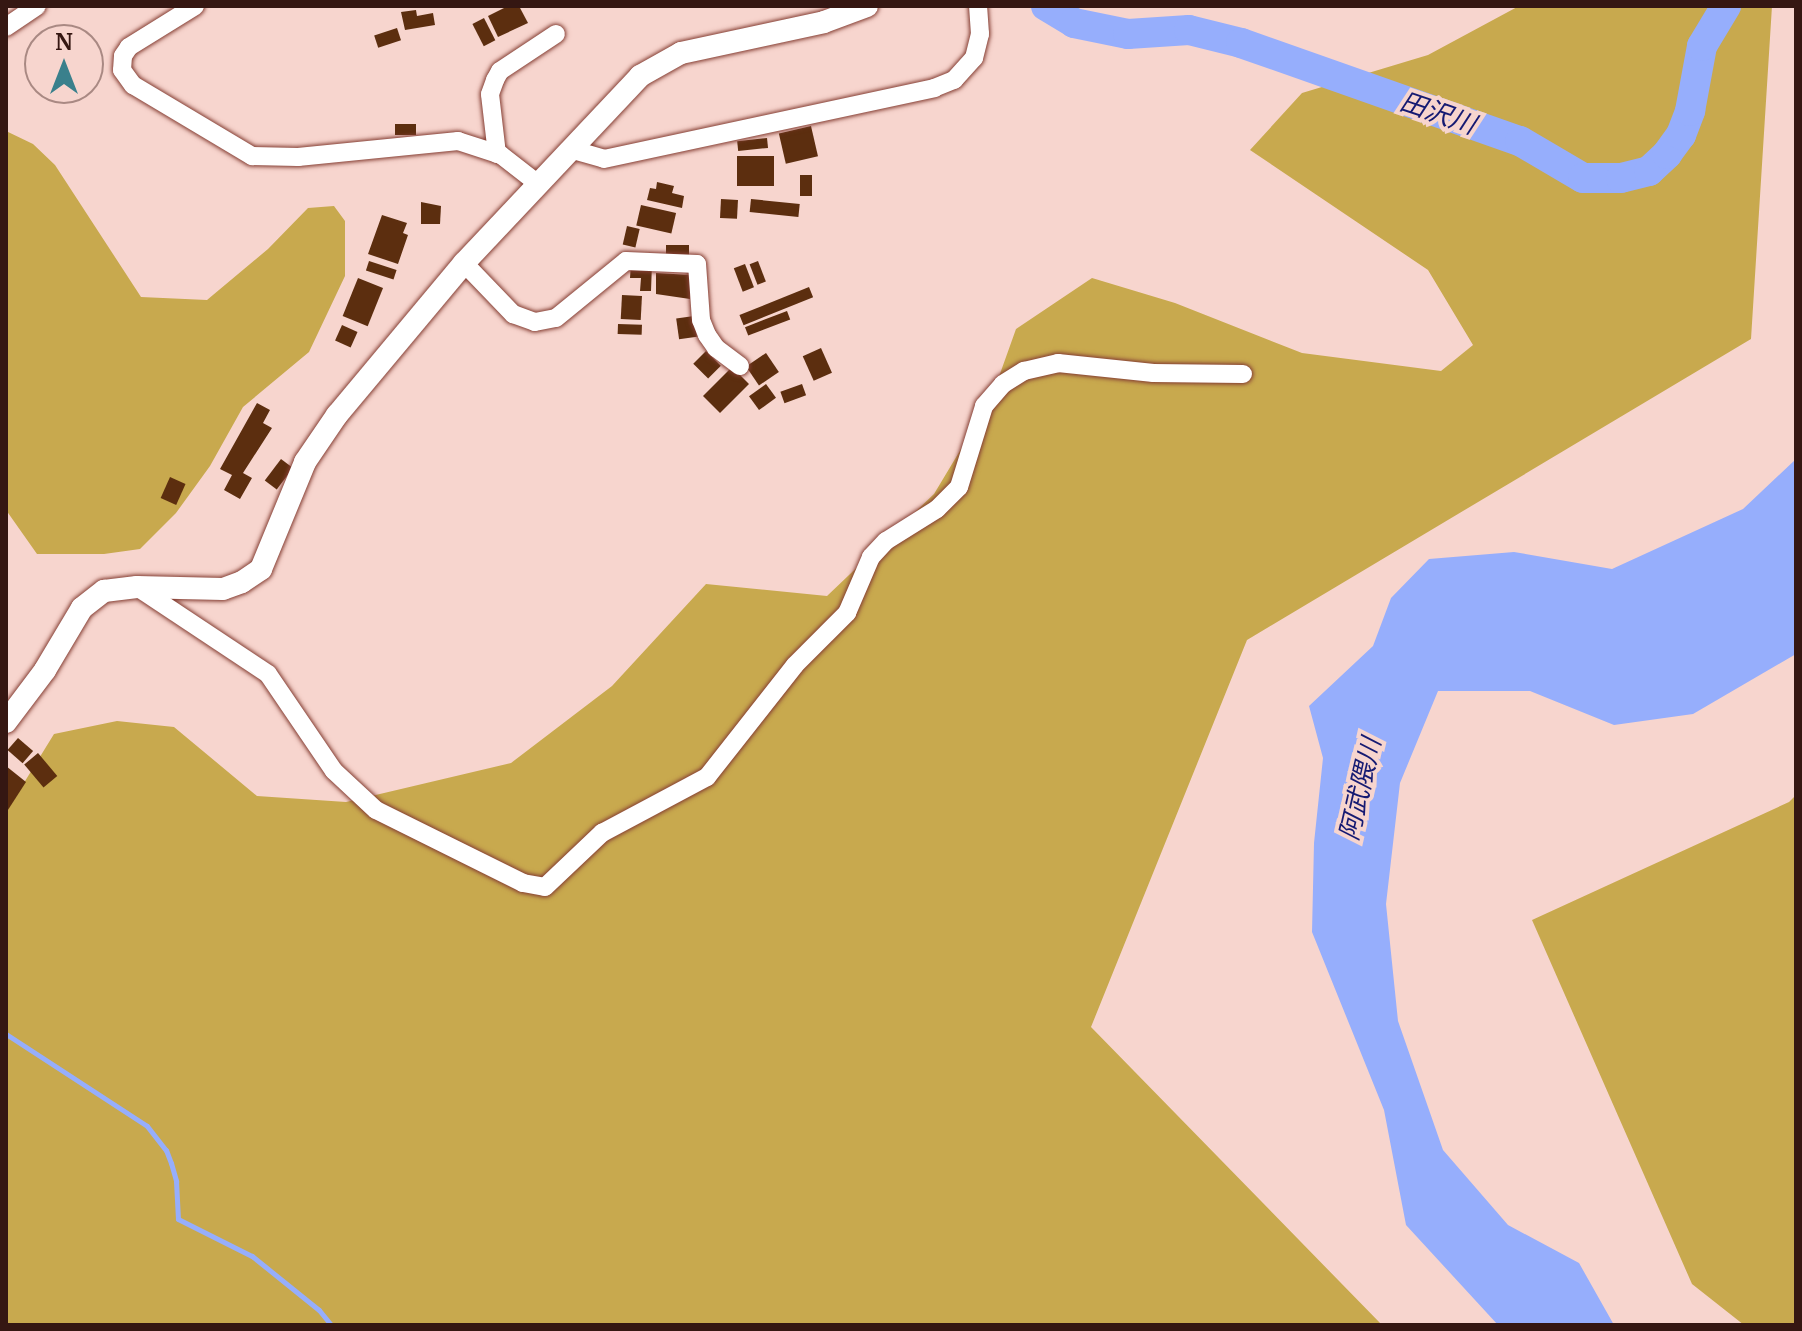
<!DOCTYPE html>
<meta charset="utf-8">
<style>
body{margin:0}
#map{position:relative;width:1802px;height:1331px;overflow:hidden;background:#f7d5ce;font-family:Merriweather,"Noto Sans JP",serif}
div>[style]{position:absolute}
.forest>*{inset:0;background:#c8a94e}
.water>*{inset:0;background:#96aefc}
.stream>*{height:5px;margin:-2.5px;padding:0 2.5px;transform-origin:2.5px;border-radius:2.5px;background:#96aefc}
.river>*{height:30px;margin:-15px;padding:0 15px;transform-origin:15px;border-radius:15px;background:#96aefc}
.building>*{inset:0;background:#5c2e0f;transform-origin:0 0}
.roads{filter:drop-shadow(0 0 2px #853e33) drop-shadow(0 0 2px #853e33)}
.minor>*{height:18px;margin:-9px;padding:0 9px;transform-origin:9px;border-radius:9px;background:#fff}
.tertiary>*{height:22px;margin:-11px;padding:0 11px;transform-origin:11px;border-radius:11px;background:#fff}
span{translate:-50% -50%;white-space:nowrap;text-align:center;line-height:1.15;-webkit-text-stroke:8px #f7d5ce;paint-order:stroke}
.water-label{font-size:26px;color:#151a72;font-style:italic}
.frame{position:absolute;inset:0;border:8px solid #351712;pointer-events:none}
.north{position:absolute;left:24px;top:24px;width:80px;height:80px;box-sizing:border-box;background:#f7d5ce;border:2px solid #a98983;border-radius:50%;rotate:0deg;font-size:22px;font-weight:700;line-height:32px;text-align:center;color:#351712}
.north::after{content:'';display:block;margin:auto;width:28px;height:36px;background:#3a808c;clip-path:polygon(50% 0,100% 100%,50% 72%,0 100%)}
</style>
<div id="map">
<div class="forest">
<div style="clip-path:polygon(1519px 6px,1772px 6px,1751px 339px,1247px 640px,1091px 1027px,1382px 1325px,6px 1325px,6px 812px,54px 734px,117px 721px,174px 727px,257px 796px,346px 802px,511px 763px,612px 686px,706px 584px,827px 596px,934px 494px,991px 399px,1016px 329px,1092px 278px,1175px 303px,1302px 353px,1441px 371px,1473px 345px,1428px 270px,1250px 150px,1302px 93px,1428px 55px)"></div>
<div style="clip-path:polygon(6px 131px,33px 144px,55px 165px,141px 297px,207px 300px,268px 249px,308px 208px,334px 206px,345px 221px,345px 276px,309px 352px,243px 407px,210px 466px,176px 513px,140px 549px,104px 554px,37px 554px,6px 510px)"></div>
<div style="clip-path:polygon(1796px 795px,1796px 1325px,1744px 1325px,1692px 1284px,1532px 920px,1789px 802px)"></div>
</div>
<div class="water">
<div style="clip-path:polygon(1796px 459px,1796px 654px,1693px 714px,1614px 725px,1530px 691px,1438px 691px,1400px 783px,1386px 904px,1398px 1021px,1443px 1150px,1508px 1225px,1579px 1263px,1614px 1325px,1498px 1325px,1406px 1225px,1384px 1110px,1312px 932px,1314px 843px,1323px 758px,1309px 706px,1373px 646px,1391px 598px,1429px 559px,1514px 552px,1612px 569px,1743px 509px)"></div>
</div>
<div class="stream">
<div style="left:6px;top:1034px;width:168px;rotate:33.1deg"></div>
<div style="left:147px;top:1126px;width:31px;rotate:52deg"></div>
<div style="left:166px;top:1150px;width:14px;rotate:69deg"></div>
<div style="left:171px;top:1163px;width:19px;rotate:74deg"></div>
<div style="left:176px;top:1181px;width:38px;rotate:87deg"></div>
<div style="left:178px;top:1219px;width:83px;rotate:26.6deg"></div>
<div style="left:252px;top:1256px;width:86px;rotate:38.9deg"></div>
<div style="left:319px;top:1310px;width:19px;rotate:51deg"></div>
</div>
<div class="river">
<div style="left:1046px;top:6px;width:33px;rotate:31deg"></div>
<div style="left:1074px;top:23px;width:55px;rotate:11.5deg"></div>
<div style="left:1128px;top:34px;width:61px;rotate:-3.8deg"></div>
<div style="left:1189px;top:30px;width:54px;rotate:14deg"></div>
<div style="left:1241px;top:43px;width:296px;rotate:19.4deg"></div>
<div style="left:1520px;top:141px;width:73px;rotate:30.4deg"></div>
<div style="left:1583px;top:178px;width:38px"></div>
<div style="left:1621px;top:178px;width:29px;rotate:-14deg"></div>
<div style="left:1649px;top:171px;width:25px;rotate:-43deg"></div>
<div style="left:1667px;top:154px;width:24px;rotate:-54deg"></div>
<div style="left:1681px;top:135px;width:26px;rotate:-69deg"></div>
<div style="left:1690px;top:111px;width:66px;rotate:-79.5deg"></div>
<div style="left:1702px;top:46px;width:47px;rotate:-59deg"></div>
</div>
<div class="building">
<div style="clip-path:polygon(508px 6px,519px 6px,528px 23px,498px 37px,488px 16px)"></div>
<div style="clip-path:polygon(416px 10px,417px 16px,433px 13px,435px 25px,405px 30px,401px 12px)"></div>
<div style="left:484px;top:18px;width:25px;height:13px;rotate:63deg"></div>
<div style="left:397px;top:28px;width:13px;height:24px;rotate:72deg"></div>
<div style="left:395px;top:124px;width:21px;height:11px"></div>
<div style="left:811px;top:126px;width:31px;height:33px;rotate:77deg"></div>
<div style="left:767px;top:138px;width:10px;height:30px;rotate:84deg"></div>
<div style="left:737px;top:156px;width:37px;height:30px"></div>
<div style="left:800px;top:175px;width:12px;height:21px"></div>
<div style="clip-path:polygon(657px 182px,674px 186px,672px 193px,684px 196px,682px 208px,647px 200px,650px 188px,656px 189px)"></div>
<div style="left:721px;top:199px;width:17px;height:19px;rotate:3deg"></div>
<div style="left:751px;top:199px;width:49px;height:13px;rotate:6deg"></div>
<div style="clip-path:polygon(421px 202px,441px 206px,440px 224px,421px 224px)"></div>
<div style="left:641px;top:205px;width:36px;height:21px;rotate:13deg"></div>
<div style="clip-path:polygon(382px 215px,407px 223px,403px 233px,408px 235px,398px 264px,368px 254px)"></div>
<div style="left:627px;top:226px;width:13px;height:19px;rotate:13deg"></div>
<div style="left:666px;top:245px;width:23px;height:15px"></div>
<div style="left:369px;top:261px;width:29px;height:10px;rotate:18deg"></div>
<div style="left:758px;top:261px;width:22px;height:9px;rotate:69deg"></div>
<div style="clip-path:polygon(631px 263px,652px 264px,651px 291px,640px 291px,641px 278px,630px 278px)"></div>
<div style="left:745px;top:264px;width:25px;height:12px;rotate:69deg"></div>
<div style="clip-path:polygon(656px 273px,691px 275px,690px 299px,656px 294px)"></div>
<div style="left:358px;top:278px;width:27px;height:41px;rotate:22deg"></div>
<div style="left:809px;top:287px;width:11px;height:75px;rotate:68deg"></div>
<div style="left:622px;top:295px;width:20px;height:24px;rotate:3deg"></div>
<div style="left:787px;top:311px;width:9px;height:45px;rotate:69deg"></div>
<div style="left:694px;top:316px;width:21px;height:18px;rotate:82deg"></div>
<div style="left:618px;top:324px;width:24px;height:10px;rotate:2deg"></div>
<div style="left:342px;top:325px;width:17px;height:17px;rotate:24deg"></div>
<div style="left:821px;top:348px;width:27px;height:20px;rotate:66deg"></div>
<div style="left:706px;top:351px;width:21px;height:18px;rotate:45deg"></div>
<div style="left:766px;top:353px;width:23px;height:24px;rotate:56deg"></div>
<div style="left:732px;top:367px;width:24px;height:41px;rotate:45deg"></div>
<div style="left:766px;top:384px;width:17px;height:21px;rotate:54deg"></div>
<div style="left:802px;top:384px;width:12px;height:23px;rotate:70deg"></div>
<div style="clip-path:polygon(257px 403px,270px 410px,263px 423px,272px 428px,243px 473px,252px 478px,240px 499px,224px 490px,232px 475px,220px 469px)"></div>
<div style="left:281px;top:459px;width:15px;height:27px;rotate:37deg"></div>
<div style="left:170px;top:477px;width:17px;height:23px;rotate:24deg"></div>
<div style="left:18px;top:738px;width:20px;height:16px;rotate:41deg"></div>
<div style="left:38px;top:753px;width:30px;height:18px;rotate:50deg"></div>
<div style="clip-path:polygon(6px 766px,26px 782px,6px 813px)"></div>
</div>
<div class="roads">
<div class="minor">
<div style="left:195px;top:6px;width:78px;rotate:148.2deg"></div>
<div style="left:129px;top:47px;width:11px;rotate:124deg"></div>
<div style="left:123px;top:56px;width:14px;rotate:94deg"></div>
<div style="left:122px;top:70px;width:19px;rotate:54deg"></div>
<div style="left:133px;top:85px;width:139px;rotate:30.8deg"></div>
<div style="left:252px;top:156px;width:46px;rotate:1.2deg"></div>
<div style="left:298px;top:157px;width:161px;rotate:-5.7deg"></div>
<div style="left:458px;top:141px;width:45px;rotate:18deg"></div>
<div style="left:501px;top:155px;width:46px;rotate:37.9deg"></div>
<div style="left:6px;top:27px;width:37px;rotate:-34deg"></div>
<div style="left:570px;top:149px;width:35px;rotate:16deg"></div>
<div style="left:604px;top:159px;width:338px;rotate:-12.1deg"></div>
<div style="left:934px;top:88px;width:22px;rotate:-22deg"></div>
<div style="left:954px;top:80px;width:30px;rotate:-48deg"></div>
<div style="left:974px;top:58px;width:25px;rotate:-76deg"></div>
<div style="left:980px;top:34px;width:28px;rotate:-94deg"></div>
<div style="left:497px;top:154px;width:60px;rotate:-96.7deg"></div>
<div style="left:490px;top:94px;width:15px;rotate:-70deg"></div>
<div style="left:495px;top:80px;width:10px;rotate:-61deg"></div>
<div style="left:500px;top:71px;width:67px;rotate:-33.5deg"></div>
<div style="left:464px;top:263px;width:71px;rotate:46.1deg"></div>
<div style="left:513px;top:314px;width:23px;rotate:20deg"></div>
<div style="left:535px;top:322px;width:21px;rotate:-11deg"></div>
<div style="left:556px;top:318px;width:90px;rotate:-39.2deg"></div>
<div style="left:626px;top:261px;width:71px;rotate:2.4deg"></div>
<div style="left:697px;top:264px;width:56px;rotate:85.9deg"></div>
<div style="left:701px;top:320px;width:16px;rotate:68deg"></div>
<div style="left:707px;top:335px;width:16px;rotate:55deg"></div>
<div style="left:716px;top:348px;width:30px;rotate:37deg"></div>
<div style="left:137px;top:587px;width:157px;rotate:33.6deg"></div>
<div style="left:268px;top:674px;width:117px;rotate:55.8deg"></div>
<div style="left:334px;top:771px;width:57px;rotate:42.9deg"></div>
<div style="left:376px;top:810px;width:164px;rotate:26.4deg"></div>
<div style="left:523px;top:883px;width:22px;rotate:10deg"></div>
<div style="left:545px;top:887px;width:79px;rotate:-43.5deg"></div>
<div style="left:602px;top:833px;width:119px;rotate:-28.1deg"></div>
<div style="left:707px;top:777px;width:142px;rotate:-51.8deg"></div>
<div style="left:795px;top:665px;width:74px;rotate:-45deg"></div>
<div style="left:847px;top:613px;width:61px;rotate:-66.8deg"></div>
<div style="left:871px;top:557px;width:22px;rotate:-47deg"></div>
<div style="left:886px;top:541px;width:60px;rotate:-32.1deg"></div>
<div style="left:937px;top:509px;width:31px;rotate:-45deg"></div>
<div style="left:959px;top:487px;width:85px;rotate:-72.8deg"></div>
<div style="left:984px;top:406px;width:29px;rotate:-49deg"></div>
<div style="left:1003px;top:384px;width:25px;rotate:-32deg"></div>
<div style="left:1024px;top:371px;width:35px;rotate:-13deg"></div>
<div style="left:1058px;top:363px;width:96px;rotate:6deg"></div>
<div style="left:1153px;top:373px;width:90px;rotate:0.6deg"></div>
</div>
<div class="tertiary">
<div style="left:6px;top:722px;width:65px;rotate:-53.1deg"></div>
<div style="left:45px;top:670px;width:72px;rotate:-59.2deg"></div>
<div style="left:82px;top:608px;width:28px;rotate:-38deg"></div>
<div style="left:104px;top:591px;width:33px;rotate:-7deg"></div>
<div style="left:137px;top:587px;width:86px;rotate:1.3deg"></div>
<div style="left:223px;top:589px;width:20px;rotate:-20deg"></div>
<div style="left:242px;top:582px;width:23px;rotate:-34deg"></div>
<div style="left:261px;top:569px;width:116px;rotate:-67.6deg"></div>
<div style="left:305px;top:462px;width:57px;rotate:-55.8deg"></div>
<div style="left:337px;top:415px;width:198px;rotate:-50.1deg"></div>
<div style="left:464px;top:263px;width:257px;rotate:-46.7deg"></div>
<div style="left:640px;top:76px;width:47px;rotate:-29.3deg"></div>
<div style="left:681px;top:53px;width:146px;rotate:-12.2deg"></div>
<div style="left:824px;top:22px;width:46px;rotate:-20.4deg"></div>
</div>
</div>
<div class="water-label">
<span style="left:1438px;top:113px;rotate:19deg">田沢川</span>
<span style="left:1360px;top:789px;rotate:-77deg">阿武隈川</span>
</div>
<div class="frame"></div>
<div class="north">N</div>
</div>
